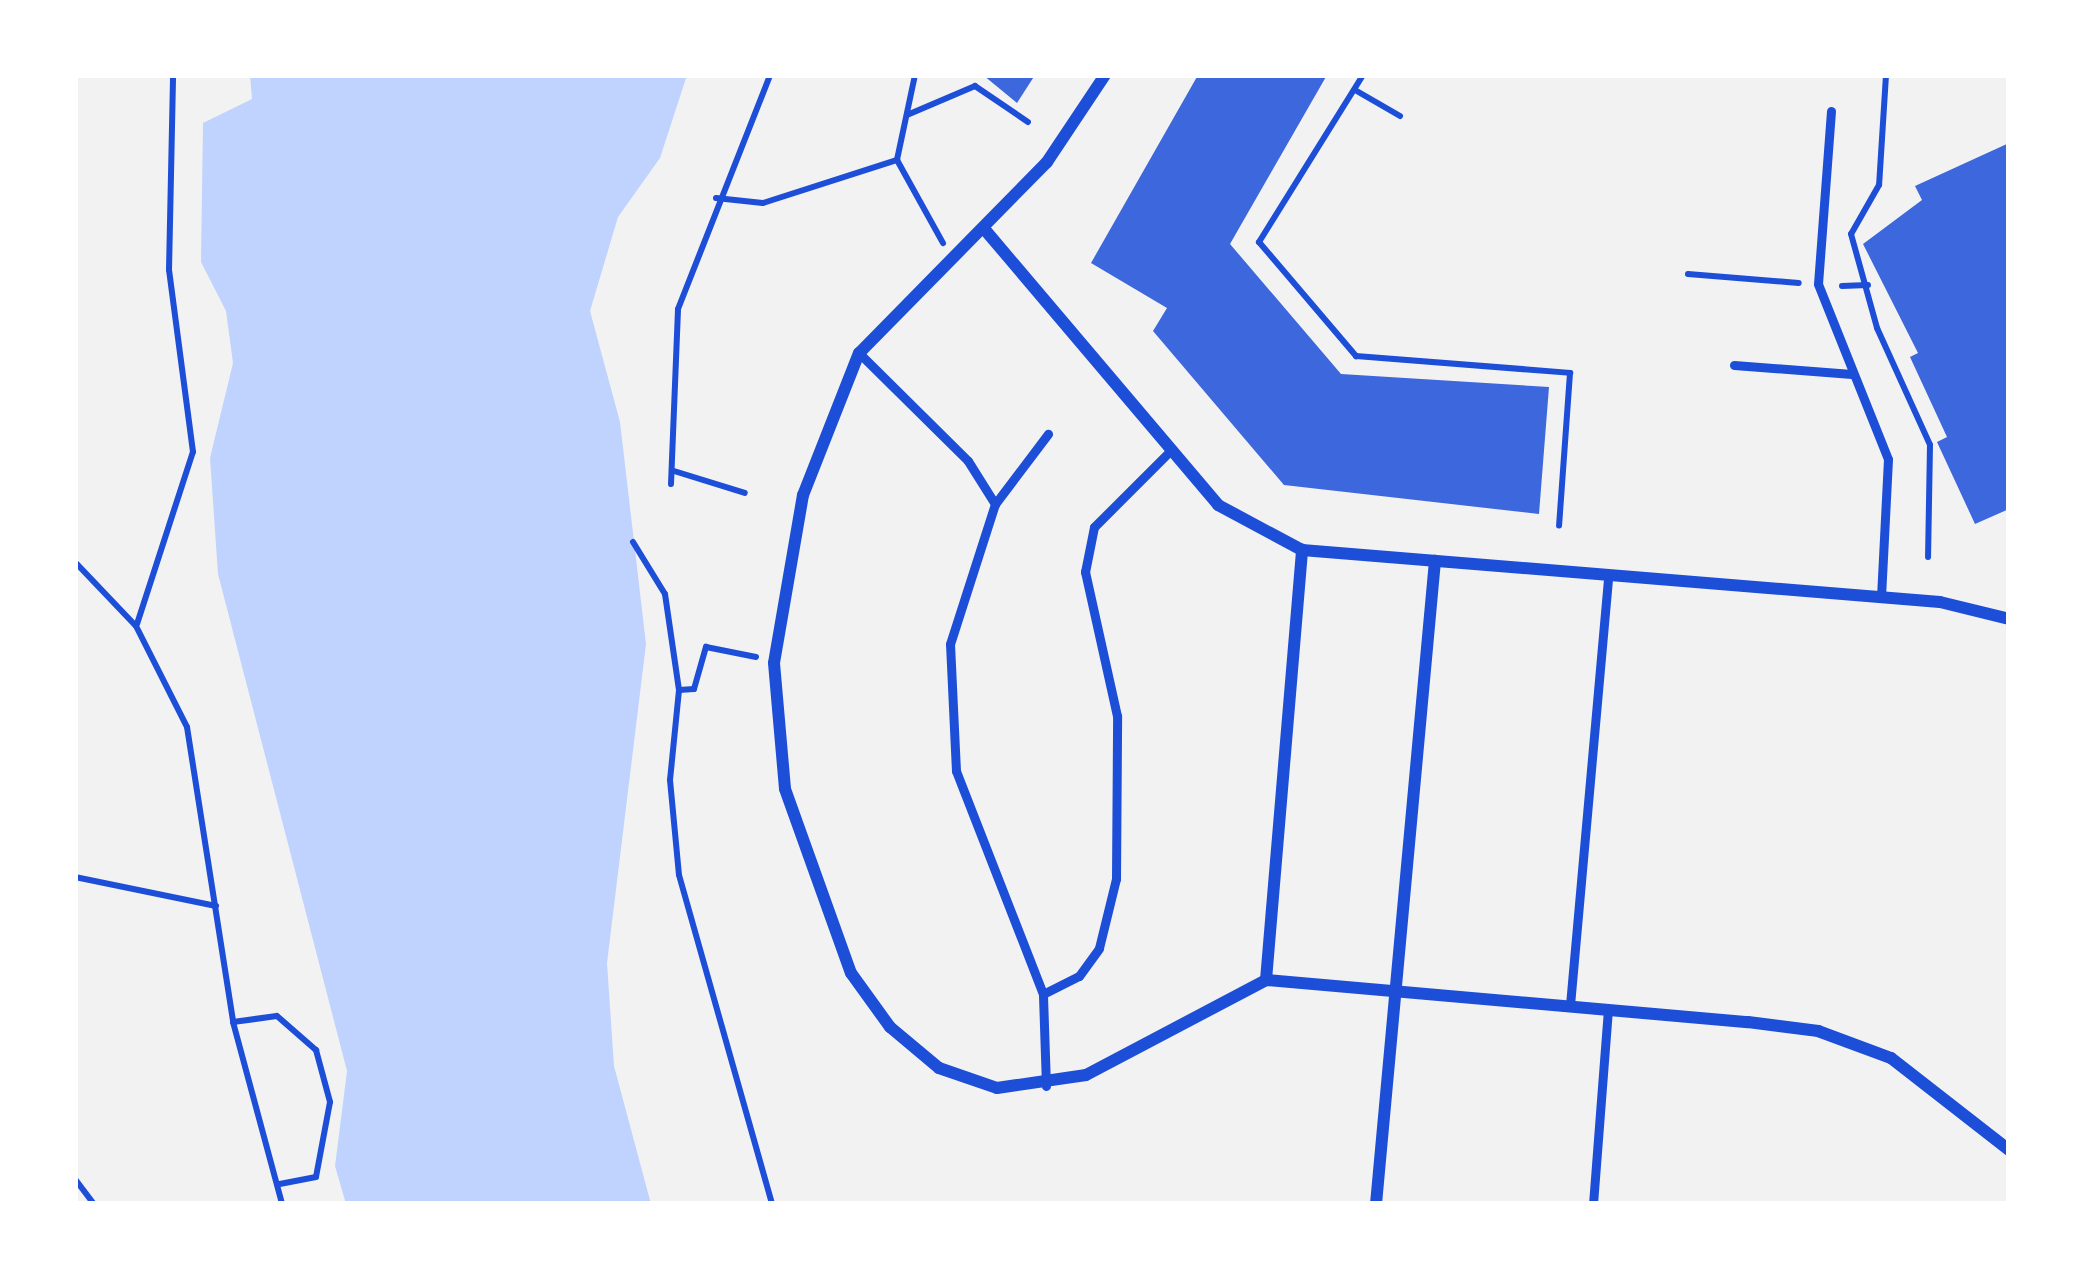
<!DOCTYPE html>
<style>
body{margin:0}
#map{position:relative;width:2084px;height:1279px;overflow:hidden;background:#f2f2f2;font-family:"Roboto Serif",serif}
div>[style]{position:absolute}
.water>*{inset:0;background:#bfd3fe}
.building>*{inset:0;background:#3d67dc}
.path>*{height:6px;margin:-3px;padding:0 3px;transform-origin:3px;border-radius:3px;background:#1d4ed8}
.service>*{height:9px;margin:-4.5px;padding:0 4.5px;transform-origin:4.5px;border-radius:4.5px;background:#1d4ed8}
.minor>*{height:12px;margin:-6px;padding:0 6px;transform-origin:6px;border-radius:6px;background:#1d4ed8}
span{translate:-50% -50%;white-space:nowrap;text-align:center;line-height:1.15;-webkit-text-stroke:12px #fff;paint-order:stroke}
.frame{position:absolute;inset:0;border:78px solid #fff;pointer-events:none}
</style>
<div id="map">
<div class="water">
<div style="clip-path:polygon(250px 75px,687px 75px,660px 158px,618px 217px,590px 311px,620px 422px,646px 644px,607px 963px,614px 1066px,651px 1204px,346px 1204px,335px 1166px,347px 1071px,218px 574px,210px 458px,233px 363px,226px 311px,201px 262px,203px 123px,252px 99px)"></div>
</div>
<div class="building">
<div style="clip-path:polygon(983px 75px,1035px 75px,1017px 103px)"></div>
<div style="clip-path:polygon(1198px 75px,1327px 75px,1230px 244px,1341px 374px,1549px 387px,1539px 514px,1284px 485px,1153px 331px,1167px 308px,1091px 263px)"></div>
<div style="clip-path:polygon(2009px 143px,2009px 509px,1975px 524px,1937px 442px,1947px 437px,1910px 357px,1918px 353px,1863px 244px,1922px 200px,1915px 186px)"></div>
</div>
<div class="path">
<div style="left:915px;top:75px;width:87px;rotate:102deg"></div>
<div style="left:897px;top:160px;width:95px;rotate:61deg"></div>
<div style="left:1363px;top:75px;width:197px;rotate:121.9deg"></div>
<div style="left:1259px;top:242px;width:150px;rotate:49.6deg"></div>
<div style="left:1356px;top:356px;width:215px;rotate:4.5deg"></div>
<div style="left:1570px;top:373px;width:153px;rotate:94.1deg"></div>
<div style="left:1886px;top:75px;width:110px;rotate:93.6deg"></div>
<div style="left:1879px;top:185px;width:56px;rotate:119.7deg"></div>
<div style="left:1851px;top:234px;width:98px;rotate:74.5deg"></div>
<div style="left:1877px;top:328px;width:128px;rotate:65.6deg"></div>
<div style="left:1930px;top:445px;width:112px;rotate:91deg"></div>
<div style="left:1355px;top:90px;width:52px;rotate:30deg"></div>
<div style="left:907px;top:115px;width:74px;rotate:-23.1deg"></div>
<div style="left:975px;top:86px;width:64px;rotate:34.2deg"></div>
<div style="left:716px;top:198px;width:47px;rotate:6.1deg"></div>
<div style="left:763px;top:203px;width:141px;rotate:-17.8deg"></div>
<div style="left:1688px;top:274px;width:111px;rotate:4.6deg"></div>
<div style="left:1842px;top:286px;width:26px;rotate:-2deg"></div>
<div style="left:674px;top:471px;width:74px;rotate:17.2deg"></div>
<div style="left:671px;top:484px;width:175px;rotate:-87.7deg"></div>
<div style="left:678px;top:309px;width:251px;rotate:-68.5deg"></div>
<div style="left:633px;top:542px;width:61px;rotate:58.4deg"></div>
<div style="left:665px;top:594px;width:97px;rotate:81.7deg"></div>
<div style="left:679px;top:690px;width:15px;rotate:-4deg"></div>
<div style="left:694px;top:689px;width:44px;rotate:-74.1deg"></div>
<div style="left:706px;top:647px;width:51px;rotate:11.3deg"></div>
<div style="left:75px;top:562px;width:88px;rotate:46.4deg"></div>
<div style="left:136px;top:626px;width:113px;rotate:63.2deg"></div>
<div style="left:187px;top:727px;width:299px;rotate:81.1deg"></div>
<div style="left:233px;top:1022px;width:188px;rotate:74.9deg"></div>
<div style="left:137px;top:624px;width:181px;rotate:-72deg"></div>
<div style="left:193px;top:452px;width:184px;rotate:-97.5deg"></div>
<div style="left:169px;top:270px;width:195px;rotate:-88.8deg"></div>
<div style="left:679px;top:690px;width:90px;rotate:95.7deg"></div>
<div style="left:670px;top:780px;width:95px;rotate:84.6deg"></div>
<div style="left:679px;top:875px;width:342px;rotate:74.2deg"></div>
<div style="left:75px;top:877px;width:144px;rotate:11.6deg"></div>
<div style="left:233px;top:1022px;width:44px;rotate:-7.8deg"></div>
<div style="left:277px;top:1016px;width:52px;rotate:41.1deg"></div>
<div style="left:316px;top:1050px;width:54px;rotate:74.9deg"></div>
<div style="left:330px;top:1102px;width:76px;rotate:100.6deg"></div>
<div style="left:316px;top:1177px;width:37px;rotate:169deg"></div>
<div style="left:75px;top:1179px;width:31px;rotate:53deg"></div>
</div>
<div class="service">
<div style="left:1831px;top:111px;width:173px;rotate:94.3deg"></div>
<div style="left:1818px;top:284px;width:188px;rotate:68.2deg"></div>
<div style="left:1888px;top:459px;width:138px;rotate:92.9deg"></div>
<div style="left:859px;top:353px;width:153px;rotate:44.7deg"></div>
<div style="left:968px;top:461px;width:51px;rotate:57.9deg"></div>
<div style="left:1734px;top:365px;width:118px;rotate:4.4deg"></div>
<div style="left:1043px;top:994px;width:239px;rotate:-111.3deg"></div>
<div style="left:956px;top:771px;width:127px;rotate:-92.7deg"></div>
<div style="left:950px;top:644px;width:147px;rotate:-72.2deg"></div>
<div style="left:995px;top:504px;width:88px;rotate:-52.9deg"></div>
<div style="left:1570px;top:1005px;width:431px;rotate:-84.9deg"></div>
<div style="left:1046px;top:1086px;width:92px;rotate:-91.9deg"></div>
<div style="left:1043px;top:994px;width:40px;rotate:-26.6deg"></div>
<div style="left:1079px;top:976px;width:34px;rotate:-54deg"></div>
<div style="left:1099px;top:948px;width:71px;rotate:-76.2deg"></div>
<div style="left:1116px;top:879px;width:163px;rotate:-89.6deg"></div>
<div style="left:1117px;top:716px;width:148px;rotate:-102.5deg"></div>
<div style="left:1085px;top:572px;width:46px;rotate:-78.7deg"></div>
<div style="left:1094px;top:527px;width:107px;rotate:-45deg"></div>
<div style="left:1593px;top:1204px;width:196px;rotate:-85.6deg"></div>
</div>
<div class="minor">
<div style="left:1105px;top:75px;width:105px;rotate:123.7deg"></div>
<div style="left:1047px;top:162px;width:268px;rotate:134.5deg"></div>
<div style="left:859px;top:353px;width:153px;rotate:111.5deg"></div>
<div style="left:803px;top:495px;width:170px;rotate:99.8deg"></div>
<div style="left:774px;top:663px;width:126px;rotate:85deg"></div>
<div style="left:785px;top:789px;width:195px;rotate:70.3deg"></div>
<div style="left:851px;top:973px;width:67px;rotate:54.2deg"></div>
<div style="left:890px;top:1027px;width:64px;rotate:39.9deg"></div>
<div style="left:939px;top:1068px;width:61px;rotate:19deg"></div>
<div style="left:997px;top:1088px;width:90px;rotate:-8.3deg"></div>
<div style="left:1086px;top:1075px;width:204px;rotate:-27.8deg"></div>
<div style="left:1266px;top:980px;width:484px;rotate:5deg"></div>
<div style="left:1748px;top:1022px;width:71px;rotate:7.3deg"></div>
<div style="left:1818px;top:1031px;width:78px;rotate:20.3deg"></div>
<div style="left:1891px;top:1058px;width:150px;rotate:37.9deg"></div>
<div style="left:986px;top:231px;width:359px;rotate:49.7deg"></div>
<div style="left:1218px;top:505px;width:95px;rotate:28.2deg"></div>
<div style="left:1302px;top:550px;width:640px;rotate:4.66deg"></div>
<div style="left:1940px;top:602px;width:71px;rotate:13.8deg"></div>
<div style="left:1266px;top:980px;width:432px;rotate:-85.2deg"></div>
<div style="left:1376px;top:1204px;width:646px;rotate:-84.76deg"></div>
</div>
<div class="frame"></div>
</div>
